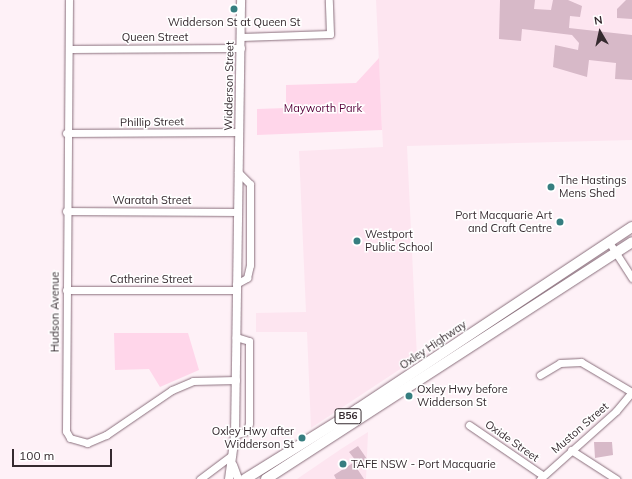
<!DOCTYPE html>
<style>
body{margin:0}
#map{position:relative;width:632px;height:479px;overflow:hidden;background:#fef1f7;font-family:Mulish,sans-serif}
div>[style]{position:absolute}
.built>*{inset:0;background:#fde5f0}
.green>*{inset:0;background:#ffd6ea}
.building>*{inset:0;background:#d7b9c8}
.roads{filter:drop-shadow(0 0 1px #8a6f7c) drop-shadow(0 0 1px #8a6f7c)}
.minor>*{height:7px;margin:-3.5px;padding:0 3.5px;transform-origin:3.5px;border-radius:3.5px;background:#fff}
.tertiary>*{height:8px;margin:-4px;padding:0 4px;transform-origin:4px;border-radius:4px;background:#fff}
.primary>*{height:10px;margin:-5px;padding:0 5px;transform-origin:5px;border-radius:5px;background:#fff}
.dots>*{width:11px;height:11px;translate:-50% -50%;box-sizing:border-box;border:2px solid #fff;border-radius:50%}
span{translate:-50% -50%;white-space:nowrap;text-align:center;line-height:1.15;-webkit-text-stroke:3px #fff;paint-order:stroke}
.shield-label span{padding:1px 3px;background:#fff;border:1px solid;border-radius:3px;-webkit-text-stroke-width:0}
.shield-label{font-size:10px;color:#352a2f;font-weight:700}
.poi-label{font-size:11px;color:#352a2f}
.left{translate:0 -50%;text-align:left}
.right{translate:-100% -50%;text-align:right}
.street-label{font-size:11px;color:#352a2f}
.park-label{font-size:11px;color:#59043c}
.north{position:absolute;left:580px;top:12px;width:40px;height:40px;-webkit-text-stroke:3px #fff;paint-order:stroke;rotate:351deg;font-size:11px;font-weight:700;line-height:16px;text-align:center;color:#352a2f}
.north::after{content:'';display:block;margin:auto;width:14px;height:18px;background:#352a2f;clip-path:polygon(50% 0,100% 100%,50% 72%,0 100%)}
.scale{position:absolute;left:12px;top:449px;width:100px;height:18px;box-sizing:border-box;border:2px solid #352a2f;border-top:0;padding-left:5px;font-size:12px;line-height:14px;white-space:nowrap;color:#352a2f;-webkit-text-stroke:3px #fff;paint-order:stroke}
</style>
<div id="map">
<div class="built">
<div style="clip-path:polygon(376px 0,632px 0,632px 140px,407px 146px,417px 358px,311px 428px,307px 332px,256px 332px,256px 313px,306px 312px,299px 151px,383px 147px)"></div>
<div style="clip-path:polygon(368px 432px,366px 479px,297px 479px,341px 449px)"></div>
</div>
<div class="green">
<div style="clip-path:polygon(379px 58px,382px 130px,257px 135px,257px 109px,286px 108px,286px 85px,356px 83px)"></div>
<div style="clip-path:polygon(114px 333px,188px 333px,199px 370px,160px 387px,149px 369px,115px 370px)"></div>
</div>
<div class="building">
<div style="clip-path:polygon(500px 0,535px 0,534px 9px,551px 10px,553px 0,568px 0,582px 6px,580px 17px,570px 16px,569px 28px,632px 35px,632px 80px,615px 79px,616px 63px,589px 60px,587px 77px,553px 67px,555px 45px,578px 50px,579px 43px,572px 35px,522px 29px,521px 41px,499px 39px)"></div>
<div style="clip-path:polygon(626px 0,632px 0,632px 19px,617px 18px,617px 9px)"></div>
<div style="clip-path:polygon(594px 442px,612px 442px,613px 455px,595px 458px)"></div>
<div style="clip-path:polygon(358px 446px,367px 459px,356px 467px,364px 479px,336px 479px,334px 475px,356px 461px,349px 452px)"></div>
</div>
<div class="roads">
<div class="minor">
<div style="left:69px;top:0;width:431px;rotate:90.4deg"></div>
<div style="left:66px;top:431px;width:8px;rotate:60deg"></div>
<div style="left:70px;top:438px;width:18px;rotate:16deg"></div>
<div style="left:87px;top:443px;width:21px;rotate:-23deg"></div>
<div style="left:106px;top:435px;width:80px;rotate:-34.3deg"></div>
<div style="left:172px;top:390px;width:23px;rotate:-23deg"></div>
<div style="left:193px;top:381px;width:43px;rotate:-1.3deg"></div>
<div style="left:241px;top:37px;width:89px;rotate:-1.9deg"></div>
<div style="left:330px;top:34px;width:34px;rotate:-92deg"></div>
<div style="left:69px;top:49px;width:172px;rotate:-0.3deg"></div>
<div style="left:66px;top:133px;width:173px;rotate:-0.3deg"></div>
<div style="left:66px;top:211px;width:171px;rotate:0.3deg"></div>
<div style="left:609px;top:242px;width:43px;rotate:57.4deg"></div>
<div style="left:236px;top:284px;width:13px;rotate:-29deg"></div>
<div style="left:247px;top:278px;width:13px;rotate:-77deg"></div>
<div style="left:250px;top:265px;width:81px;rotate:-90deg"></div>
<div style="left:250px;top:184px;width:17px;rotate:-135deg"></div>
<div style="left:66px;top:290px;width:170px"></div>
<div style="left:540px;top:375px;width:23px;rotate:-31deg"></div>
<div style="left:560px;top:363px;width:21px;rotate:-3deg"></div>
<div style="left:581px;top:362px;width:59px;rotate:30.5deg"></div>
<div style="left:469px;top:425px;width:88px;rotate:34.4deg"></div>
<div style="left:235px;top:435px;width:13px;rotate:-18deg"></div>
<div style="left:247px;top:431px;width:8px;rotate:-76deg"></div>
<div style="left:249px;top:423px;width:82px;rotate:-90deg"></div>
<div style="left:249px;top:341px;width:14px;rotate:-163deg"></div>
<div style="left:571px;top:450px;width:54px;rotate:32.8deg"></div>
<div style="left:200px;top:479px;width:40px;rotate:-37deg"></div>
<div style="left:540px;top:479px;width:102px;rotate:-41.8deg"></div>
<div style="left:616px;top:411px;width:25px;rotate:-50deg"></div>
</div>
<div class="tertiary">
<div style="left:233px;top:465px;width:15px;rotate:70deg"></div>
<div style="left:229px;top:479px;width:44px;rotate:-82.2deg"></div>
<div style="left:235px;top:435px;width:435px;rotate:-89.2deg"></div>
</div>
<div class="primary">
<div style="left:245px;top:479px;width:133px;rotate:-31.8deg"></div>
<div style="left:358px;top:409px;width:329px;rotate:-33.6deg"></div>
<div style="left:266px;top:479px;width:436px;rotate:-32.9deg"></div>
</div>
</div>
<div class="dots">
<div style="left:234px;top:9px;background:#367e80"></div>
<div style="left:551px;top:187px;background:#367e80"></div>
<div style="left:560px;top:222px;background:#367e80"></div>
<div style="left:357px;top:241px;background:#367e80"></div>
<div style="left:409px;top:396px;background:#367e80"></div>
<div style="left:302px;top:438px;background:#367e80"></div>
<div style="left:343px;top:464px;background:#367e80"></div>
</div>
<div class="shield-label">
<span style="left:348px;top:416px">B56</span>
</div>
<div class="poi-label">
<span style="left:234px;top:22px">Widderson St at Queen St</span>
<span class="left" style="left:559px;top:187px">The Hastings<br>Mens Shed</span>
<span class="right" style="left:552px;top:222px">Port Macquarie Art<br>and Craft Centre</span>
<span class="left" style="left:365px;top:241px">Westport<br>Public School</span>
<span class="left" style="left:417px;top:396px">Oxley Hwy before<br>Widderson St</span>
<span class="right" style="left:294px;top:438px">Oxley Hwy after<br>Widderson St</span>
<span class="left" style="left:351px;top:464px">TAFE NSW - Port Macquarie</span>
</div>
<div class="street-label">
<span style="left:155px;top:37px">Queen Street</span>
<span style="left:229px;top:86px;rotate:-89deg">Widderson Street</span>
<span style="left:152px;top:122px;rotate:-1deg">Phillip Street</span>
<span style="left:152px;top:200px">Waratah Street</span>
<span style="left:151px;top:279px">Catherine Street</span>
<span style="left:55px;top:312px;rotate:-90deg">Hudson Avenue</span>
<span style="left:433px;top:345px;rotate:-34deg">Oxley Highway</span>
<span style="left:580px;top:428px;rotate:-41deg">Muston Street</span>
<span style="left:512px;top:441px;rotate:35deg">Oxide Street</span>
</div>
<div class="park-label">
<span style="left:323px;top:108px">Mayworth Park</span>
</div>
<div class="north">N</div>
<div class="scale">100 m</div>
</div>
